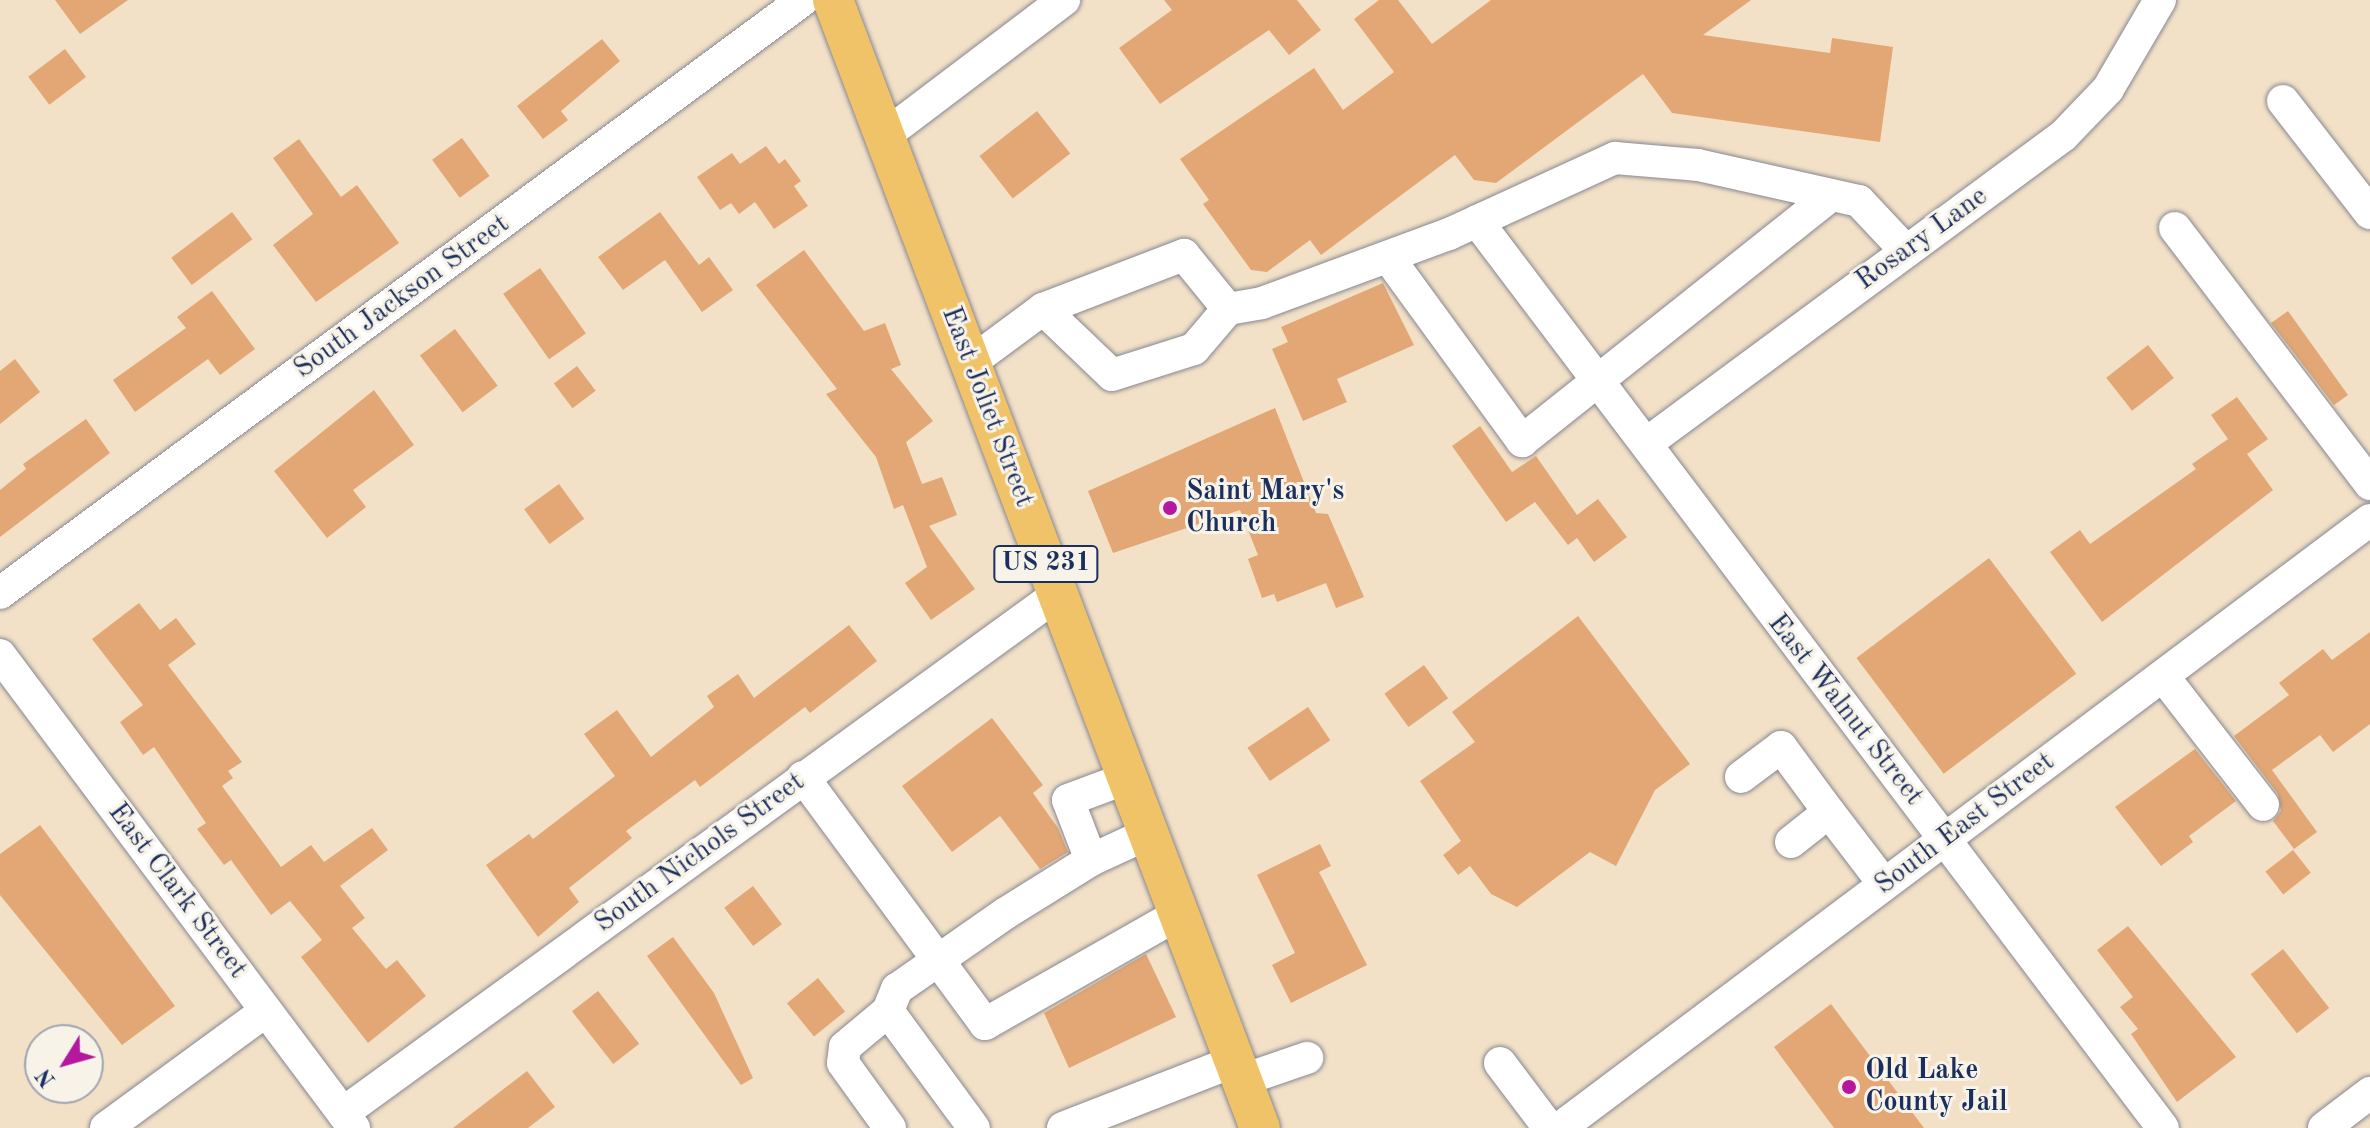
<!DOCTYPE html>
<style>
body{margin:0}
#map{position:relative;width:2370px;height:1128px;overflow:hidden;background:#f3e1c7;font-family:"Old Standard TT",serif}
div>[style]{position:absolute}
.building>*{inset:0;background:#e2a775;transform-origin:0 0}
.roads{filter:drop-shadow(0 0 2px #878892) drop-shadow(0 0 2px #878892)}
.minor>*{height:32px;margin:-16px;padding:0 16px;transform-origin:16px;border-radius:16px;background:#fff}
.major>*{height:40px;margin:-20px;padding:0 20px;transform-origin:20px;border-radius:20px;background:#f1c369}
.dots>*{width:22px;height:22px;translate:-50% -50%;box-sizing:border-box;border:4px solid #f7f3e8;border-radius:50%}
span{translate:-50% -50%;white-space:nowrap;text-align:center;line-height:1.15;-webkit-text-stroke:6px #f7f3e8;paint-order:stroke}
.shield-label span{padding:2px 6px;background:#f7f3e8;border:2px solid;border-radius:6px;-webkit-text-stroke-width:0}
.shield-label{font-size:26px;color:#1b2f5e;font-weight:700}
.street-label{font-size:28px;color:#1b2f5e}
.poi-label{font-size:28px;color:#1b2f5e;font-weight:700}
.left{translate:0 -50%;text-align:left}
.north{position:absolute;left:24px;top:1024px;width:80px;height:80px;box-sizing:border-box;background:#f7f3e8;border:2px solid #9fa5b1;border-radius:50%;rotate:233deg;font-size:22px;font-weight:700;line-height:32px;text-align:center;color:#1b2f5e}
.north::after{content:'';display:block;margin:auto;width:28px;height:36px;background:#b5179e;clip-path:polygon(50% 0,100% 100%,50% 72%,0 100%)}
</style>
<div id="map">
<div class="building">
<div style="clip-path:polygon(55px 0,128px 0,80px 34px)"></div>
<div style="clip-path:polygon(1164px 0,1297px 0,1321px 30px,1289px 55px,1269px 30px,1160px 104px,1119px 48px,1172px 10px)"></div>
<div style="clip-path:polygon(1379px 0,1398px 0,1432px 44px,1491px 0,1751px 0,1703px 35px,1830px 53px,1832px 38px,1893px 47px,1880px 142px,1672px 113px,1643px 74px,1496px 183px,1474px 180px,1455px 155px,1321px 255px,1310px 240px,1267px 272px,1251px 270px,1203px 204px,1209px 200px,1180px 159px,1314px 68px,1343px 110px,1394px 72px,1354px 19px)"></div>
<div style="clip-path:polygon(602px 39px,620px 61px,561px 111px,568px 120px,543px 139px,517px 106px)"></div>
<div style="left:65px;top:49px;width:35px;height:46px;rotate:53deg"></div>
<div style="left:1037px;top:111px;width:54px;height:73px;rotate:52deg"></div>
<div style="left:462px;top:138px;width:47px;height:37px;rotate:54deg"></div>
<div style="clip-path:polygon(299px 139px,341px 197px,357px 185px,399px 243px,316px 302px,273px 245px,313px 214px,273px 158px)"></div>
<div style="clip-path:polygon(766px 146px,779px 164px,785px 159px,801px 181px,794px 186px,808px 206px,774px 229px,755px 202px,739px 214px,731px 203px,720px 210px,697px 177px,732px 153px,740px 164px)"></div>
<div style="left:232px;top:212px;width:34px;height:76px;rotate:53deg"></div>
<div style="clip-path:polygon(660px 212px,699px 265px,709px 257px,733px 290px,702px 312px,665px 260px,623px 290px,598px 257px)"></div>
<div style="clip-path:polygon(804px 250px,864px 331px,885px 323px,901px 365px,891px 369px,933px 421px,906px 442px,922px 484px,942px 477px,957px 515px,929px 526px,975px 589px,931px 620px,905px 583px,927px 567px,903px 505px,894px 509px,876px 457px,826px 394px,837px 389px,756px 285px)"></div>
<div style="left:540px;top:268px;width:80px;height:45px;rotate:55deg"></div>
<div style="clip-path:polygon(1383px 283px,1414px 345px,1337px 379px,1347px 402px,1303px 421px,1272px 349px,1288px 342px,1281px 327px)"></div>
<div style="clip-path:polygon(212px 291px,255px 349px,220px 375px,208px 359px,135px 412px,113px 380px,186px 328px,177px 317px)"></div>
<div style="clip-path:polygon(2288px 311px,2348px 395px,2334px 405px,2271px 323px)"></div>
<div style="left:455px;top:329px;width:71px;height:44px;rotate:53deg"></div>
<div style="left:2148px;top:345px;width:42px;height:53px;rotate:52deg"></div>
<div style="clip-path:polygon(15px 359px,40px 392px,0 424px,0 371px)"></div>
<div style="left:577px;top:366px;width:31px;height:29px;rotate:53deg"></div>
<div style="clip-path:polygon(374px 390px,414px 445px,353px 490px,366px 507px,327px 538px,274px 471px)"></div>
<div style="clip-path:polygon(2237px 397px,2268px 439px,2247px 454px,2273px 490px,2102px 622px,2050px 552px,2080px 530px,2090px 544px,2196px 469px,2192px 464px,2228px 439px,2211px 415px)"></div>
<div style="clip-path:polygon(1275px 408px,1316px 513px,1328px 514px,1364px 597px,1336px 608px,1326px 583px,1277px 602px,1274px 594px,1262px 598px,1248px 559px,1258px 555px,1240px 510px,1113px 553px,1088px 491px)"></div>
<div style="clip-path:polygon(86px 419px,110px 453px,0 537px,0 490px,26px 469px,23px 464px)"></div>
<div style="clip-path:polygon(1480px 426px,1512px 472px,1536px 456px,1577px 515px,1598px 499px,1627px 537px,1594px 562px,1577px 538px,1568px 545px,1535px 502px,1506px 522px,1452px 446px)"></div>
<div style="left:559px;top:484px;width:43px;height:43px;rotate:54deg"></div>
<div style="left:1989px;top:558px;width:145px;height:166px;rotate:53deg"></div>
<div style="clip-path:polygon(139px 603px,160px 630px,176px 618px,196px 644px,168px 665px,242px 762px,228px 771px,233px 778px,222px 786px,281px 867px,311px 845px,324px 862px,372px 828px,388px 850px,340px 886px,365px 918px,352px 928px,386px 969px,397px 960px,426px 996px,368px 1043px,301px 957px,322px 940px,290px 901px,271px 915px,231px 860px,224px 865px,197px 829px,206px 823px,154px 747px,143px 755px,120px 722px,143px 705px,92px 639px)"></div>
<div style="clip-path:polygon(1578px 616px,1690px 764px,1655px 790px,1616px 866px,1590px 852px,1517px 907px,1491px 894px,1470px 866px,1458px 875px,1443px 855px,1461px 841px,1420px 781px,1475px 742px,1452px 712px)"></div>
<div style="clip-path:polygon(849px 625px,877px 661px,810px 713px,805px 707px,700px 787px,695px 780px,626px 831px,632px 838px,569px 888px,579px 902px,538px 937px,486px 865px,529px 834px,533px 839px,615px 776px,584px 734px,617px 710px,651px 757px,714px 707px,707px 696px,738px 674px,754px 698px)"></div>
<div style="clip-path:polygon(2370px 632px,2370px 724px,2333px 752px,2320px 735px,2272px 770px,2317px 832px,2294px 849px,2273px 821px,2281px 811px,2278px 794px,2234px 736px,2289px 695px,2279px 683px,2323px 649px,2332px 660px)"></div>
<div style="left:1424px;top:665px;width:41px;height:49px;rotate:54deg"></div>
<div style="left:1308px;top:707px;width:40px;height:73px;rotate:56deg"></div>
<div style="clip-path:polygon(992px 718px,1043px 785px,1033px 793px,1058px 828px,1068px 852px,1040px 869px,1000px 816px,952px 852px,902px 786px)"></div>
<div style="clip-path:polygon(2195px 749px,2236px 801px,2189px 836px,2193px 842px,2161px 866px,2115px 807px)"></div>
<div style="clip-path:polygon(40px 825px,175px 1006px,122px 1045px,0 895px,0 854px)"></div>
<div style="clip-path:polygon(1320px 844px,1331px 866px,1319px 872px,1367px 965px,1291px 1003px,1272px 965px,1295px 953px,1257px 875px)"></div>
<div style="left:2293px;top:850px;width:29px;height:35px;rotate:52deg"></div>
<div style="left:753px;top:886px;width:48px;height:36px;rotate:53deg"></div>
<div style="clip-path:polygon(2128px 926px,2236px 1057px,2177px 1102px,2131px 1034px,2138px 1029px,2120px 1007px,2133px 997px,2097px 950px)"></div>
<div style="clip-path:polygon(673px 937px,714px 993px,753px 1078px,741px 1085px,647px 956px)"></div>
<div style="left:2283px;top:949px;width:75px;height:41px;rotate:52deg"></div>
<div style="clip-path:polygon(1146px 954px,1176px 1017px,1069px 1068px,1044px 1013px)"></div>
<div style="left:818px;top:978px;width:43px;height:40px;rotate:51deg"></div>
<div style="left:598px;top:991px;width:67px;height:33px;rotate:52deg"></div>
<div style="clip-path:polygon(1831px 1004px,1924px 1128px,1834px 1128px,1774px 1047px)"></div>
<div style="clip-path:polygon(527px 1071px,555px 1107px,528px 1128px,453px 1128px)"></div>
</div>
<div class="roads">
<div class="minor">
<div style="left:2283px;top:101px;width:142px;rotate:52.2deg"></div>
<div style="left:884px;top:136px;width:226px;rotate:-37.1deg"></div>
<div style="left:1477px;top:221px;width:1137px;rotate:52.9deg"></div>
<div style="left:2175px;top:228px;width:322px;rotate:52.7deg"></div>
<div style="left:1388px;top:257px;width:228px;rotate:53.9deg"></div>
<div style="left:1522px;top:441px;width:395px;rotate:-38.5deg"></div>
<div style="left:1043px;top:309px;width:95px;rotate:43.7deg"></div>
<div style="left:1112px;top:375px;width:86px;rotate:-17.6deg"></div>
<div style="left:1194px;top:349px;width:52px;rotate:-49.6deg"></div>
<div style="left:970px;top:363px;width:91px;rotate:-36.5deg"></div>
<div style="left:1043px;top:309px;width:151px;rotate:-21deg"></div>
<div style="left:1184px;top:255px;width:70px;rotate:50.8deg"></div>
<div style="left:1228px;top:309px;width:35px;rotate:-10deg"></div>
<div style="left:1262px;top:303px;width:199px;rotate:-20.3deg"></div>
<div style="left:1449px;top:234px;width:183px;rotate:-24.6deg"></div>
<div style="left:1615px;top:158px;width:83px;rotate:4.8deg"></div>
<div style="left:1698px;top:165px;width:165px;rotate:12.6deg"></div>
<div style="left:1859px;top:201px;width:69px;rotate:46.8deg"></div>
<div style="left:1647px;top:443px;width:517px;rotate:-36.43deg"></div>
<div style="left:2063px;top:136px;width:65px;rotate:-46.2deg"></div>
<div style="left:2108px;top:89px;width:103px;rotate:-59.7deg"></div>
<div style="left:0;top:593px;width:998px;rotate:-36.45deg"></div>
<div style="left:0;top:655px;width:591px;rotate:53.19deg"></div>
<div style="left:2163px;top:676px;width:163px;rotate:52.2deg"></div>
<div style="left:803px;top:777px;width:307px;rotate:53.6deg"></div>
<div style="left:985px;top:1024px;width:223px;rotate:-29.6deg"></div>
<div style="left:1741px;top:777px;width:50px;rotate:-36.9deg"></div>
<div style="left:1781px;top:747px;width:81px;rotate:53.6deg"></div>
<div style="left:1791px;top:842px;width:48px;rotate:-38.3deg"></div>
<div style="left:1829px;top:812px;width:91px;rotate:52.6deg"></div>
<div style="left:1091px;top:860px;width:64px;rotate:-111deg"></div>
<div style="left:1068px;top:800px;width:63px;rotate:-20.4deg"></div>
<div style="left:888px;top:1011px;width:24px;rotate:-68deg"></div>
<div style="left:897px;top:989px;width:133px;rotate:-34.9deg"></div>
<div style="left:1006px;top:913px;width:100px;rotate:-31.9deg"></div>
<div style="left:1091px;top:860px;width:62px;rotate:-24.9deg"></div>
<div style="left:1500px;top:1063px;width:81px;rotate:53deg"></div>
<div style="left:1243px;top:1080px;width:68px;rotate:-19deg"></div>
<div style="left:343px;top:1113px;width:884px;rotate:-35.97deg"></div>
<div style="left:106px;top:1128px;width:198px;rotate:-36.2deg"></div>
<div style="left:890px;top:1128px;width:80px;rotate:-125.9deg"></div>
<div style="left:843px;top:1063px;width:16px;rotate:-83deg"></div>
<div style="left:845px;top:1047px;width:56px;rotate:-39.9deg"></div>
<div style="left:888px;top:1011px;width:145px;rotate:53.7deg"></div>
<div style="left:1063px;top:1128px;width:185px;rotate:-21.3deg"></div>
<div style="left:1560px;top:1128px;width:1013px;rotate:-36.89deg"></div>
<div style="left:2324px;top:1128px;width:58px;rotate:-37.3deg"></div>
</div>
<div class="major">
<div style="left:833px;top:0;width:1206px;rotate:69.27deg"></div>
</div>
</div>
<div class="dots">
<div style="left:1170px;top:508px;background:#b5179e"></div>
<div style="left:1849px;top:1087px;background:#b5179e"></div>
</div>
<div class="shield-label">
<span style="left:1046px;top:564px">US 231</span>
</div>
<div class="street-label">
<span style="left:1922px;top:239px;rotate:-36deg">Rosary Lane</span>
<span style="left:402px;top:297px;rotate:-36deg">South Jackson Street</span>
<span style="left:987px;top:407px;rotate:69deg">East Joliet Street</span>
<span style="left:1845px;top:710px;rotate:52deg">East Walnut Street</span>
<span style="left:1965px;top:824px;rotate:-37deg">South East Street</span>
<span style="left:700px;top:853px;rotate:-36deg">South Nichols Street</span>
<span style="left:177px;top:891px;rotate:53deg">East Clark Street</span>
</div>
<div class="poi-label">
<span class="left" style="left:1186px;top:508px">Saint Mary's<br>Church</span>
<span class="left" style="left:1865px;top:1087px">Old Lake<br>County Jail</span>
</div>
<div class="north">N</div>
</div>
